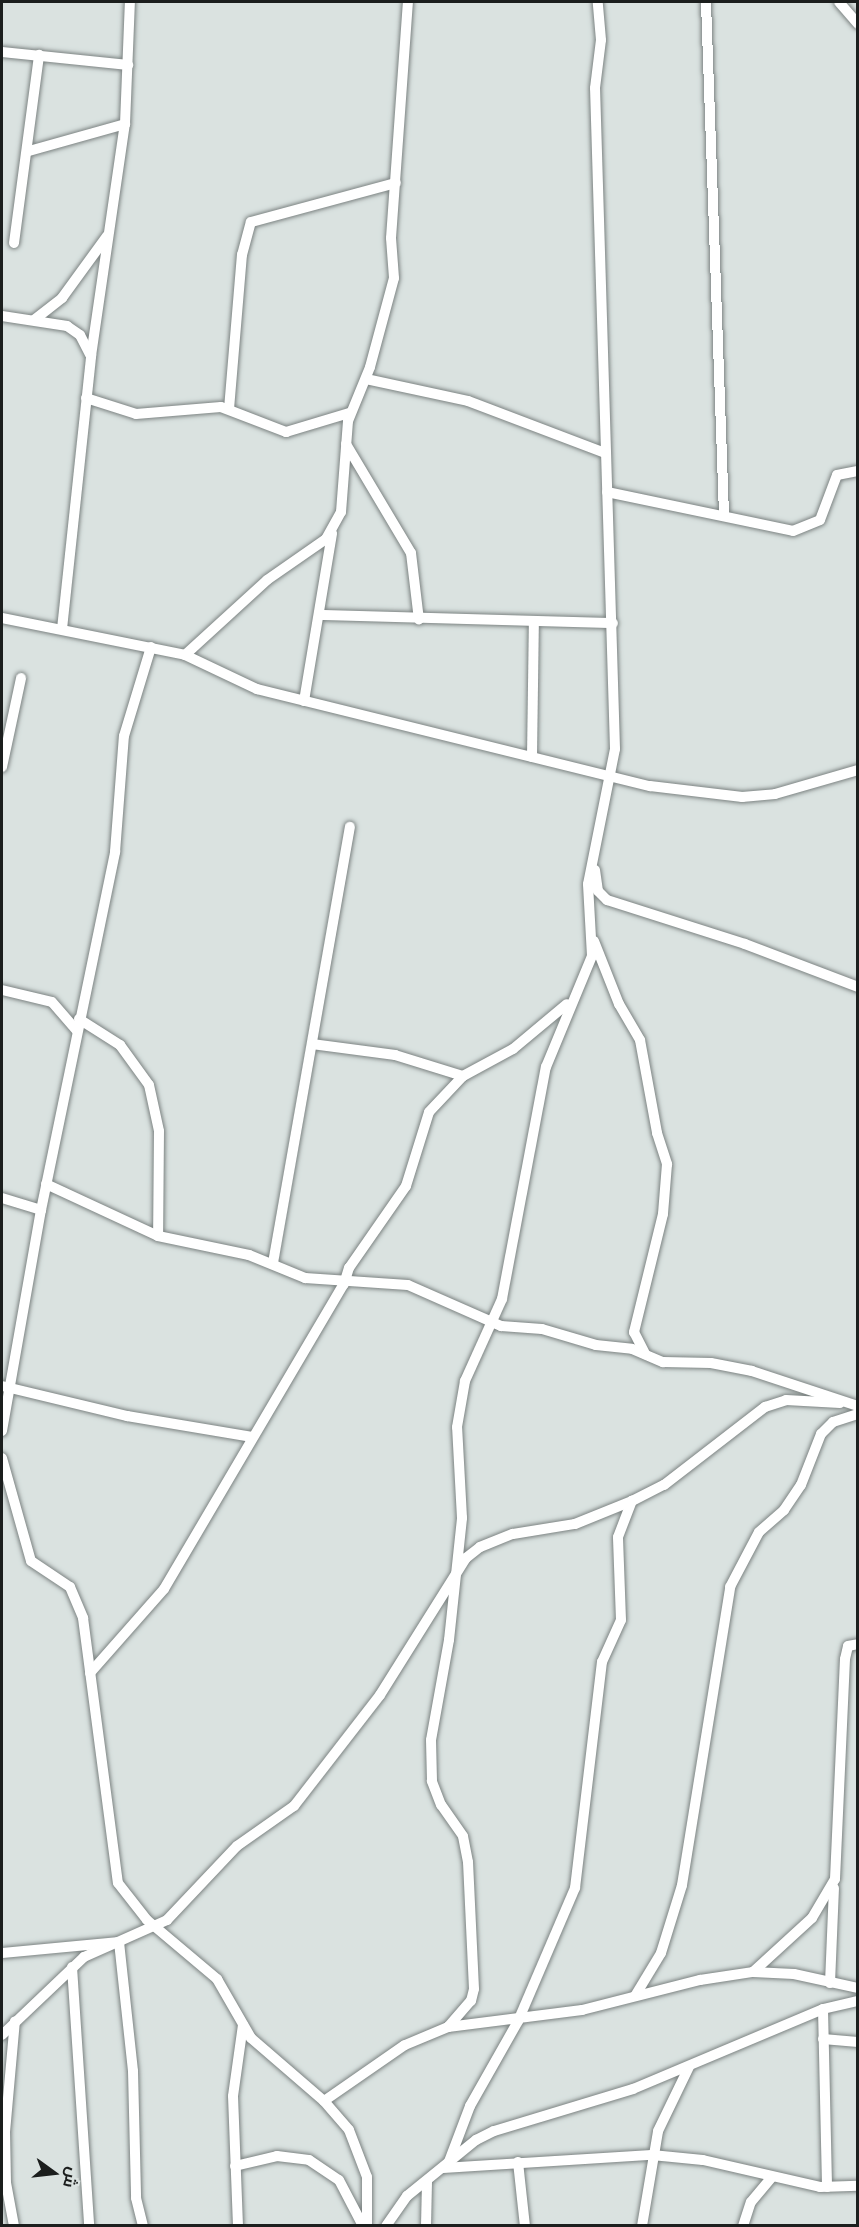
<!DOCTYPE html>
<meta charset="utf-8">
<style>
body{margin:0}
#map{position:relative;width:859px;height:2227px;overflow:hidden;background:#dae2e0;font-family:Lato,Cairo,sans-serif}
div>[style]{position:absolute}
.roads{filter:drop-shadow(0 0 2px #7c8382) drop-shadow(0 0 2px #7c8382)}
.minor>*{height:10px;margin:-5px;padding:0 5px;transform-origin:5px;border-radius:5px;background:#fff}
span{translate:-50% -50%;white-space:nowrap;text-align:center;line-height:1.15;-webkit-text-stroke:4.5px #dae2e0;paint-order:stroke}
.frame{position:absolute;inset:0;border:3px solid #1b1e1d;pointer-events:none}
.north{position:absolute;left:24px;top:2143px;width:60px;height:60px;-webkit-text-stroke:4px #dae2e0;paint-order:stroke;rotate:105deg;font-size:16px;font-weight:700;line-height:24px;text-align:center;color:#1b1e1d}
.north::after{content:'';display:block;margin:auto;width:21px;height:27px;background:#1b1e1d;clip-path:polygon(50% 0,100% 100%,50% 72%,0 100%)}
</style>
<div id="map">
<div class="roads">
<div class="minor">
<div style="left:706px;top:2px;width:514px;rotate:87.99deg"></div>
<div style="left:839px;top:2px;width:29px;rotate:49deg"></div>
<div style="left:2px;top:52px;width:127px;rotate:5.9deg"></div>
<div style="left:29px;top:151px;width:100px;rotate:-15.7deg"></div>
<div style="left:14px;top:243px;width:190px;rotate:-82.4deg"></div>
<div style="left:2px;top:316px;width:66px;rotate:8.7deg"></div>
<div style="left:67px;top:326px;width:16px;rotate:35deg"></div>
<div style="left:80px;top:335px;width:22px;rotate:63deg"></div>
<div style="left:34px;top:320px;width:36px;rotate:-38deg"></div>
<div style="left:62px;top:298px;width:77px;rotate:-54deg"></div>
<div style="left:366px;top:379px;width:104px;rotate:12.2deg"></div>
<div style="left:468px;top:401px;width:147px;rotate:20.8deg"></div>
<div style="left:86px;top:398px;width:52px;rotate:17.7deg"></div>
<div style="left:136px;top:414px;width:85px;rotate:-4.7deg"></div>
<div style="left:221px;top:407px;width:70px;rotate:21deg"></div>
<div style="left:286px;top:432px;width:66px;rotate:-16.8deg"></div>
<div style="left:229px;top:409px;width:155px;rotate:-85.2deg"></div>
<div style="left:242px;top:255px;width:34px;rotate:-75deg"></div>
<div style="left:251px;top:222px;width:150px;rotate:-15.1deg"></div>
<div style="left:346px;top:444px;width:127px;rotate:59.2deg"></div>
<div style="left:411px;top:553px;width:67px;rotate:83.2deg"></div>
<div style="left:607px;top:492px;width:190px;rotate:11.8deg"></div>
<div style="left:793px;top:531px;width:29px;rotate:-22deg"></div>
<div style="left:820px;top:520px;width:48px;rotate:-69.3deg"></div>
<div style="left:837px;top:475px;width:21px;rotate:-11deg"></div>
<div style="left:320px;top:615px;width:293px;rotate:1.6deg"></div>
<div style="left:2px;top:618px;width:187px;rotate:11.4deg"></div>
<div style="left:185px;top:655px;width:80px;rotate:25.3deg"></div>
<div style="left:257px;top:689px;width:405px;rotate:13.9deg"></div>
<div style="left:650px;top:786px;width:93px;rotate:6.8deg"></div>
<div style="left:742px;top:797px;width:33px;rotate:-5deg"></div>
<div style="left:775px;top:794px;width:86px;rotate:-16.1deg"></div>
<div style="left:62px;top:629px;width:275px;rotate:-83.9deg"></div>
<div style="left:91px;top:356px;width:234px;rotate:-81.7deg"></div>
<div style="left:125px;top:124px;width:122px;rotate:-87.7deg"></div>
<div style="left:185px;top:655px;width:111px;rotate:-42.4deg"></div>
<div style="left:267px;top:580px;width:72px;rotate:-34.8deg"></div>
<div style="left:326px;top:539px;width:31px;rotate:-61deg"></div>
<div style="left:341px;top:512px;width:91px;rotate:-85.6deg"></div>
<div style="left:348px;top:421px;width:58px;rotate:-67.8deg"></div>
<div style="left:370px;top:367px;width:92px;rotate:-74.9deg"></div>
<div style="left:394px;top:278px;width:40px;rotate:-94.3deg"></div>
<div style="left:391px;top:238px;width:237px;rotate:-85.9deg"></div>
<div style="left:304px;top:701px;width:170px;rotate:-80.5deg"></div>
<div style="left:532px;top:757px;width:135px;rotate:-89.2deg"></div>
<div style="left:2px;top:767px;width:91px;rotate:-77.9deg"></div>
<div style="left:595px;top:870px;width:21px;rotate:82deg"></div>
<div style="left:598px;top:891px;width:13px;rotate:45deg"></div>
<div style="left:607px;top:900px;width:145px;rotate:17.7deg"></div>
<div style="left:745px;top:944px;width:121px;rotate:20.8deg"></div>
<div style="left:594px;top:941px;width:68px;rotate:68.4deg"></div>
<div style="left:619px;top:1004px;width:42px;rotate:59.7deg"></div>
<div style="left:640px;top:1040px;width:95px;rotate:79.6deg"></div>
<div style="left:657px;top:1133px;width:33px;rotate:72deg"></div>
<div style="left:667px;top:1164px;width:50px;rotate:94.6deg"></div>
<div style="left:663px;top:1214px;width:122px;rotate:103.8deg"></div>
<div style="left:634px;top:1332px;width:25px;rotate:63deg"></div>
<div style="left:2px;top:990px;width:51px;rotate:13.5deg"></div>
<div style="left:52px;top:1002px;width:38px;rotate:49deg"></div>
<div style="left:79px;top:1019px;width:49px;rotate:32.4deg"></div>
<div style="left:120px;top:1045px;width:49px;rotate:54.1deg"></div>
<div style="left:149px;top:1085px;width:47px;rotate:77.7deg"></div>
<div style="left:159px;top:1131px;width:105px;rotate:90.5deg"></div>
<div style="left:312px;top:1044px;width:84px;rotate:7.5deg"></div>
<div style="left:395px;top:1055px;width:71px;rotate:17.2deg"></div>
<div style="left:46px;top:1184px;width:123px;rotate:24.9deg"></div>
<div style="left:158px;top:1236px;width:93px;rotate:11.8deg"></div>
<div style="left:249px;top:1255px;width:61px;rotate:22.3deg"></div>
<div style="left:305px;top:1278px;width:103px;rotate:3.9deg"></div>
<div style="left:408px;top:1285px;width:102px;rotate:23.8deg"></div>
<div style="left:501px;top:1326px;width:41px;rotate:4.2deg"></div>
<div style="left:542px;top:1329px;width:56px;rotate:16.5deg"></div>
<div style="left:596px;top:1345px;width:36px;rotate:6deg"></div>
<div style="left:632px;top:1349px;width:34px;rotate:23deg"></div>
<div style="left:663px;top:1362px;width:48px;rotate:1.2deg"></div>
<div style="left:711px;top:1363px;width:42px;rotate:11deg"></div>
<div style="left:752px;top:1371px;width:112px;rotate:18.3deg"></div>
<div style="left:2px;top:1198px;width:41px;rotate:17.1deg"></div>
<div style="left:273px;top:1263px;width:443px;rotate:-80deg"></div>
<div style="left:2px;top:1386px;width:129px;rotate:13.5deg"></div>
<div style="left:127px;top:1416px;width:127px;rotate:9.5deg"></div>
<div style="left:2px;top:1431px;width:224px;rotate:-80deg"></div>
<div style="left:41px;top:1210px;width:366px;rotate:-78.3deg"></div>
<div style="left:115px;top:852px;width:116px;rotate:-85.6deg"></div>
<div style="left:124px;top:736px;width:93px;rotate:-73.1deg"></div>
<div style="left:2px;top:1458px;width:107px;rotate:74.3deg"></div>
<div style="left:31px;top:1561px;width:47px;rotate:33.7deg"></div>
<div style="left:70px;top:1587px;width:34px;rotate:67deg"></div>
<div style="left:83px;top:1618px;width:267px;rotate:82.5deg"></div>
<div style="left:118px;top:1883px;width:47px;rotate:51.9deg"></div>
<div style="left:147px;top:1920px;width:92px;rotate:40.1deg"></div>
<div style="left:217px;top:1979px;width:68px;rotate:60deg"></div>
<div style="left:251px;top:2038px;width:96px;rotate:40.8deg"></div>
<div style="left:324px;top:2101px;width:38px;rotate:49deg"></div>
<div style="left:349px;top:2130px;width:50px;rotate:69deg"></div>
<div style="left:367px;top:2177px;width:49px;rotate:90deg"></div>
<div style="left:90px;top:1673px;width:112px;rotate:-48.6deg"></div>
<div style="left:164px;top:1589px;width:354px;rotate:-59.5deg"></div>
<div style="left:344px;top:1284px;width:17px;rotate:-73deg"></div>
<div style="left:349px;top:1268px;width:100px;rotate:-55.2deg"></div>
<div style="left:406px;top:1186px;width:77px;rotate:-72.7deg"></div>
<div style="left:429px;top:1112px;width:50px;rotate:-46.6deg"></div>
<div style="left:463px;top:1076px;width:57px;rotate:-28.4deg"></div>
<div style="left:513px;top:1049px;width:70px;rotate:-39.8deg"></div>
<div style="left:2px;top:1953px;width:118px;rotate:-5.4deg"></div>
<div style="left:119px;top:1942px;width:130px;rotate:83.8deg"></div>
<div style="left:133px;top:2071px;width:127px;rotate:88.6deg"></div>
<div style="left:136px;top:2198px;width:29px;rotate:76deg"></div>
<div style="left:72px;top:1967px;width:260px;rotate:86.2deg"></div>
<div style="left:753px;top:1972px;width:80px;rotate:-42.5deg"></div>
<div style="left:812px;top:1918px;width:45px;rotate:-59.5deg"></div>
<div style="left:835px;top:1879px;width:220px;rotate:-87.4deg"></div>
<div style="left:845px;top:1659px;width:13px;rotate:-77deg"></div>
<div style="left:848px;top:1646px;width:10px;rotate:-11deg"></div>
<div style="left:830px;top:1983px;width:95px;rotate:-87.6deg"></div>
<div style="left:635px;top:1996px;width:50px;rotate:-58.8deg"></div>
<div style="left:661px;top:1953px;width:71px;rotate:-72.8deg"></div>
<div style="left:682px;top:1885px;width:302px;rotate:-80.8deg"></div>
<div style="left:730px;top:1587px;width:62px;rotate:-62.2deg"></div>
<div style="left:759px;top:1532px;width:33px;rotate:-41deg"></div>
<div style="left:784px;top:1510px;width:30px;rotate:-56deg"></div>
<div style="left:801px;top:1485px;width:55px;rotate:-68.6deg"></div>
<div style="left:821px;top:1434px;width:17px;rotate:-45deg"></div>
<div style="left:833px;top:1422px;width:26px;rotate:-18deg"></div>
<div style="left:823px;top:2009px;width:178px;rotate:88.7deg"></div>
<div style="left:448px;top:2027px;width:35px;rotate:-49deg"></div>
<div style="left:471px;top:2001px;width:12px;rotate:-76deg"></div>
<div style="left:474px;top:1989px;width:127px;rotate:-92.7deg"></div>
<div style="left:468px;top:1862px;width:26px;rotate:-101deg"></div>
<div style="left:463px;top:1836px;width:38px;rotate:-125deg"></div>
<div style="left:441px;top:1805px;width:26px;rotate:-111deg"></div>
<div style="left:432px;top:1781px;width:41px;rotate:-91.4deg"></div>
<div style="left:431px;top:1740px;width:102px;rotate:-79.8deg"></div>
<div style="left:449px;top:1640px;width:123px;rotate:-83.9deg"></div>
<div style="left:462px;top:1518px;width:91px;rotate:-93.1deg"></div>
<div style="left:457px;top:1427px;width:47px;rotate:-80.1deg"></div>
<div style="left:465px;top:1381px;width:90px;rotate:-65.7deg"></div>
<div style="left:502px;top:1299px;width:236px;rotate:-79.3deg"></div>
<div style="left:546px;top:1067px;width:120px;rotate:-67.5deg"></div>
<div style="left:592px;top:956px;width:72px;rotate:-93.2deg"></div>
<div style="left:588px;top:884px;width:138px;rotate:-78.7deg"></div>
<div style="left:615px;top:749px;width:661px;rotate:-91.73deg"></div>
<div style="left:595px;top:88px;width:48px;rotate:-82.9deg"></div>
<div style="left:601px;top:40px;width:38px;rotate:-95deg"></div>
<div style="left:2px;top:2035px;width:113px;rotate:-43.6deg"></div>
<div style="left:84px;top:1957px;width:91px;rotate:-24deg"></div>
<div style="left:167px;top:1920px;width:102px;rotate:-46.6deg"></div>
<div style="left:237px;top:1846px;width:70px;rotate:-35.1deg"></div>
<div style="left:294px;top:1806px;width:140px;rotate:-52.2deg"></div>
<div style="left:380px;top:1695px;width:162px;rotate:-57.9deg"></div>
<div style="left:466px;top:1558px;width:18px;rotate:-38deg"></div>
<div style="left:480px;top:1547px;width:35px;rotate:-22deg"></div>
<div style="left:513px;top:1534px;width:63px;rotate:-9.2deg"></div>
<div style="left:575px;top:1524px;width:61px;rotate:-22deg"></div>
<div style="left:632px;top:1501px;width:36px;rotate:-27deg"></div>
<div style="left:664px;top:1485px;width:128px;rotate:-37.7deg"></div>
<div style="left:765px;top:1407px;width:22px;rotate:-18deg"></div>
<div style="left:786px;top:1400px;width:54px;rotate:3.2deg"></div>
<div style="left:823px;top:2039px;width:35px;rotate:5deg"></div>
<div style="left:324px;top:2101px;width:98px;rotate:-34.7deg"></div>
<div style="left:405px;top:2045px;width:47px;rotate:-22.7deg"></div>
<div style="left:448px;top:2027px;width:135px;rotate:-7.2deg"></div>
<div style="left:582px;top:2010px;width:122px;rotate:-14.3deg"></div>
<div style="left:700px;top:1980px;width:54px;rotate:-8.6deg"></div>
<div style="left:753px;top:1972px;width:41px;rotate:2.8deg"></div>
<div style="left:794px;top:1974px;width:66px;rotate:12.3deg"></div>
<div style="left:518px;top:2162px;width:64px;rotate:83.8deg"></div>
<div style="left:448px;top:2164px;width:62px;rotate:-69.2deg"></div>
<div style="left:470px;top:2106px;width:98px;rotate:-60.5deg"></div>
<div style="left:518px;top:2021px;width:145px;rotate:-66.8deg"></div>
<div style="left:575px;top:1888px;width:228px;rotate:-83.2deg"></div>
<div style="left:602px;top:1662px;width:46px;rotate:-65.7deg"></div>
<div style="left:621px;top:1620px;width:83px;rotate:-92.1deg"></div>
<div style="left:618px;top:1537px;width:39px;rotate:-69deg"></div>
<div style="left:235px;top:2166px;width:43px;rotate:-13.4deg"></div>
<div style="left:277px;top:2156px;width:32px;rotate:7deg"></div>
<div style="left:309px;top:2160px;width:36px;rotate:34deg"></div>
<div style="left:339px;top:2180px;width:52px;rotate:62.4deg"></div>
<div style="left:443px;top:2168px;width:209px;rotate:-3.6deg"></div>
<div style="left:652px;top:2155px;width:51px;rotate:5.6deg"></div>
<div style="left:703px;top:2160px;width:120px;rotate:13deg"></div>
<div style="left:820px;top:2187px;width:38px;rotate:-2deg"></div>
<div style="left:14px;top:2226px;width:44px;rotate:-100.5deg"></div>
<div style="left:6px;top:2183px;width:51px;rotate:-91.1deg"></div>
<div style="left:5px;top:2132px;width:111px;rotate:-84.9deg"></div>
<div style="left:238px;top:2226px;width:130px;rotate:-92.2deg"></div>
<div style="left:233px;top:2096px;width:72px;rotate:-82deg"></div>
<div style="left:386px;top:2226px;width:37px;rotate:-55deg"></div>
<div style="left:407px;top:2196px;width:89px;rotate:-39.1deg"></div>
<div style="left:476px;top:2140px;width:20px;rotate:-27deg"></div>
<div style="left:494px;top:2131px;width:145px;rotate:-16.8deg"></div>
<div style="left:633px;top:2089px;width:206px;rotate:-22.8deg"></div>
<div style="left:823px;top:2009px;width:36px;rotate:-13deg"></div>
<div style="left:426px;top:2226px;width:45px;rotate:-88.7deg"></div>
<div style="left:642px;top:2226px;width:96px;rotate:-80.4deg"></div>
<div style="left:658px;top:2131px;width:71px;rotate:-64.2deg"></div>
<div style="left:743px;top:2226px;width:25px;rotate:-72deg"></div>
<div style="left:751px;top:2202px;width:31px;rotate:-50deg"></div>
</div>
</div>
<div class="frame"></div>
<div class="north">ش</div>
</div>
